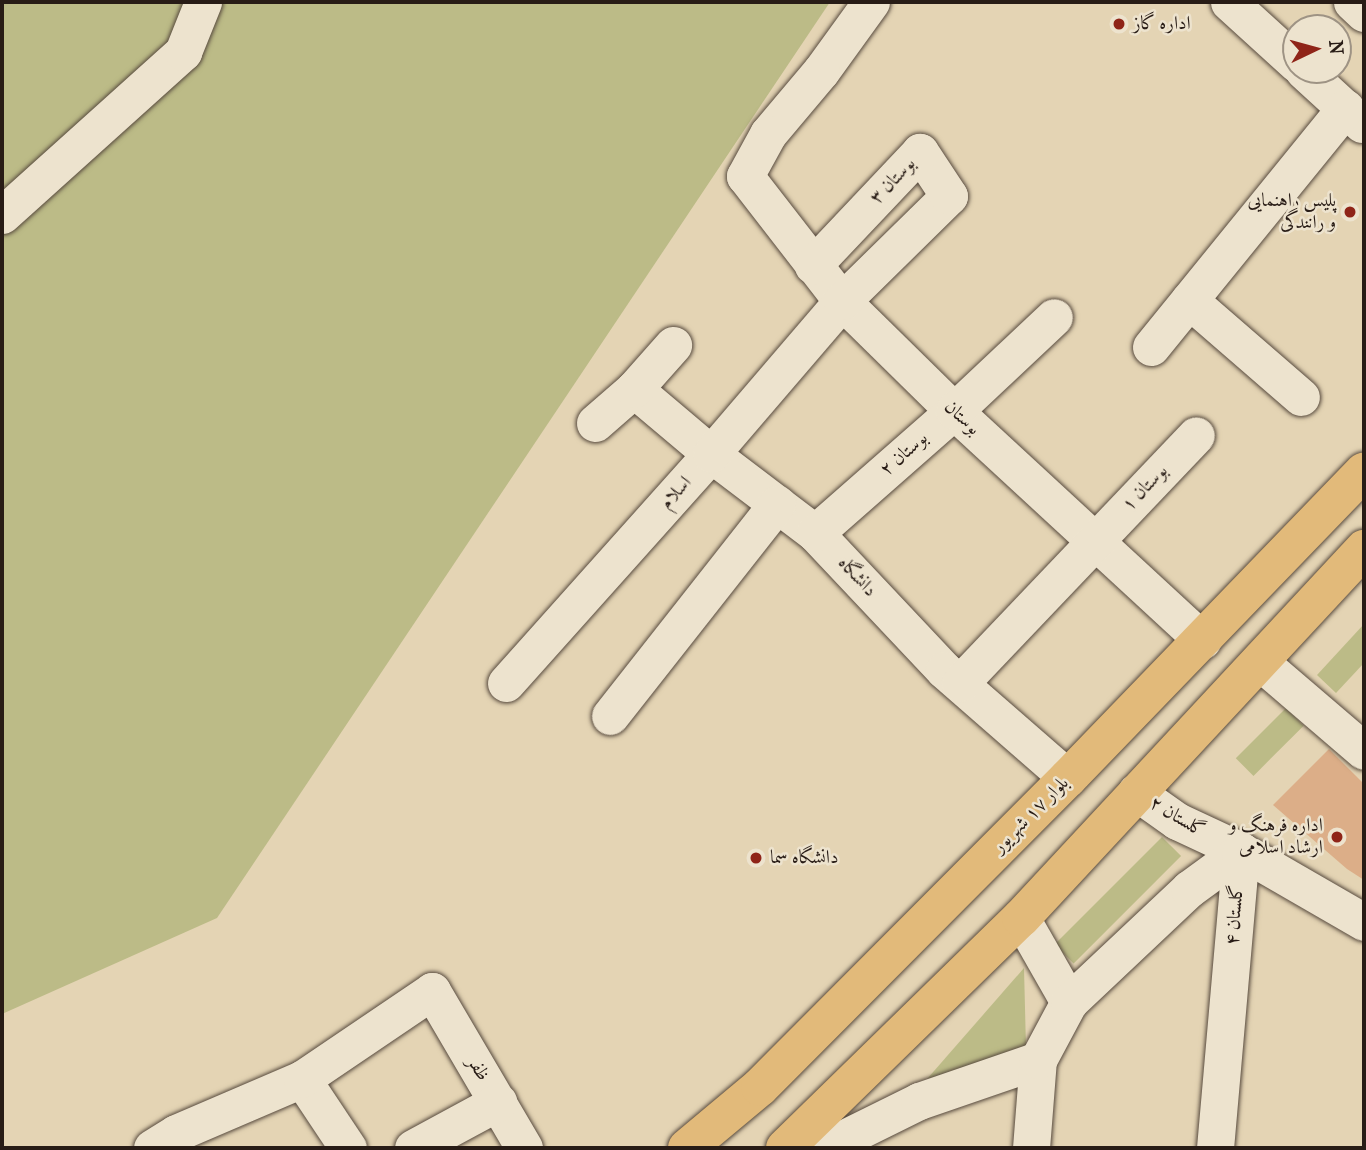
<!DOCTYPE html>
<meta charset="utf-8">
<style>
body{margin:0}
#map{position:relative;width:1366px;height:1150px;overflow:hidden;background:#e4d4b4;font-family:"IM FELL French Canon",Amiri,serif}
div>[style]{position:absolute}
.green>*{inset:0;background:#bcbb87;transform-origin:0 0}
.building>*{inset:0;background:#dcae88}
.roads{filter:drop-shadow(0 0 2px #574a3e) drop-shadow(0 0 2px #574a3e)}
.minor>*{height:37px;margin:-18.5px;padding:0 18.5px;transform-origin:18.5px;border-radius:18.5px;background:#ede3ce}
.major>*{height:38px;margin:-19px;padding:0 19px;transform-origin:19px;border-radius:19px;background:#e2ba7a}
.dots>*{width:19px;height:19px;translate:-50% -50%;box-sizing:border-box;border:4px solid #ede3ce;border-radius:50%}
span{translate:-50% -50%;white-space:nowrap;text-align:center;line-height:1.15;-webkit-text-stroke:5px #ede3ce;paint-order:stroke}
.poi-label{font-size:19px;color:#281c16}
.left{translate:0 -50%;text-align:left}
.right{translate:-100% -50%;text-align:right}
.street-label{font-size:19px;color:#281c16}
.frame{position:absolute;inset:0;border:4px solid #281c16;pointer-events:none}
.north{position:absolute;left:1282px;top:14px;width:70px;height:70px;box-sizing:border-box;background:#ede3ce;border:2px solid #9e9384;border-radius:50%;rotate:85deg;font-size:19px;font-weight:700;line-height:28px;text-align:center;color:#281c16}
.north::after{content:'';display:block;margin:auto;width:24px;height:32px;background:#8f2418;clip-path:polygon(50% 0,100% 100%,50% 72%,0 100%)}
</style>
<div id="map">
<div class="green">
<div style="clip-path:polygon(2px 2px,830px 2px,217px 918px,2px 1014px)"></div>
<div style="clip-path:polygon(1364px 624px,1364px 663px,1336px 693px,1317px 675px)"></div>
<div style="left:1286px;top:708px;width:25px;height:71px;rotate:45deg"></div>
<div style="left:1162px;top:837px;width:27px;height:152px;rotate:45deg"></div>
<div style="clip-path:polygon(1024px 968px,1026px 1048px,927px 1079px)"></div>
</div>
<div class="building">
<div style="clip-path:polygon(1329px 749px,1364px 784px,1364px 880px,1347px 869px,1273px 805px)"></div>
</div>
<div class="roads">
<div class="minor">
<div style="left:871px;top:2px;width:85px;rotate:125.9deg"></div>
<div style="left:821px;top:71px;width:82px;rotate:130.1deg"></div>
<div style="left:768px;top:134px;width:48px;rotate:118.7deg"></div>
<div style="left:745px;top:176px;width:158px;rotate:52.2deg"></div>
<div style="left:842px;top:301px;width:157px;rotate:44.5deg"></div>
<div style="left:954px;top:411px;width:338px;rotate:42.7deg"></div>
<div style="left:1229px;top:2px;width:91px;rotate:42.3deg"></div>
<div style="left:1352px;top:2px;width:16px;rotate:43deg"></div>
<div style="left:1303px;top:70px;width:80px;rotate:42.5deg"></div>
<div style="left:2px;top:215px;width:244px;rotate:-42deg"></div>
<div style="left:183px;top:52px;width:54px;rotate:-68.2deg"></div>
<div style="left:1189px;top:300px;width:148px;rotate:40.9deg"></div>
<div style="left:1151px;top:347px;width:308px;rotate:-50.9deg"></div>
<div style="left:634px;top:389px;width:101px;rotate:40.2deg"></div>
<div style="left:711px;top:454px;width:131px;rotate:37.2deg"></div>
<div style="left:815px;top:533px;width:188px;rotate:46.7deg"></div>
<div style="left:944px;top:670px;width:164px;rotate:41.1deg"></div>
<div style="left:595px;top:423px;width:52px;rotate:-41.1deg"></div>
<div style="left:634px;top:389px;width:59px;rotate:-48.4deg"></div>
<div style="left:815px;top:533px;width:185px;rotate:-41.3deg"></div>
<div style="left:954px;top:411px;width:137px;rotate:-43.2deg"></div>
<div style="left:1259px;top:661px;width:138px;rotate:40.6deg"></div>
<div style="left:506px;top:683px;width:307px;rotate:-48.2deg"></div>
<div style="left:711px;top:454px;width:201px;rotate:-49.4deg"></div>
<div style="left:842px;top:301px;width:150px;rotate:-44.5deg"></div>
<div style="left:949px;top:196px;width:53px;rotate:-123.4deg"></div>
<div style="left:920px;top:152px;width:156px;rotate:133.4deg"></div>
<div style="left:960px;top:683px;width:342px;rotate:-46.4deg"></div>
<div style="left:610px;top:716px;width:270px;rotate:-51.8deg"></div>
<div style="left:1136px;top:792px;width:50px;rotate:35.3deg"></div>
<div style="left:1177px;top:821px;width:71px;rotate:25.1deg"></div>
<div style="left:1241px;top:851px;width:142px;rotate:30deg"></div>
<div style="left:1021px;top:918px;width:97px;rotate:60.3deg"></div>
<div style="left:302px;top:1079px;width:83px;rotate:56.3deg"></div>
<div style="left:152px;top:1148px;width:28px;rotate:-32deg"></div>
<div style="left:176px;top:1133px;width:137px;rotate:-23.2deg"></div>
<div style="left:302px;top:1079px;width:157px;rotate:-34.1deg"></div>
<div style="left:432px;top:991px;width:182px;rotate:59.6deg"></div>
<div style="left:413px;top:1148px;width:97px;rotate:-28.4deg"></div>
<div style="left:824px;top:1148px;width:106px;rotate:-26.3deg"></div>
<div style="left:919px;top:1101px;width:126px;rotate:-19deg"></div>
<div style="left:1031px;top:1148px;width:88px;rotate:-85.5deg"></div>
<div style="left:1038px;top:1060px;width:66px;rotate:-61.9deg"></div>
<div style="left:1069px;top:1002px;width:165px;rotate:-43.3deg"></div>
<div style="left:1189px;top:889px;width:64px;rotate:-36.2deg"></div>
<div style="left:1241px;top:851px;width:298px;rotate:95deg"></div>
</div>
<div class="major">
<div style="left:687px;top:1148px;width:95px;rotate:-39.9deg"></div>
<div style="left:760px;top:1087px;width:436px;rotate:-45.1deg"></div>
<div style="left:1068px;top:778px;width:426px;rotate:-46deg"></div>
<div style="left:785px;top:1148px;width:330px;rotate:-44.3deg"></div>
<div style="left:1021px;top:918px;width:504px;rotate:-47.09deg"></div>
</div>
</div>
<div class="dots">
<div style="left:1119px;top:24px;background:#8f2418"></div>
<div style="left:1350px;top:212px;background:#8f2418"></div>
<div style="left:1337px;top:837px;background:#8f2418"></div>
<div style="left:756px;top:858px;background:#8f2418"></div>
</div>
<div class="poi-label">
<span class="left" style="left:1133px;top:24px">اداره گاز</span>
<span class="right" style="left:1336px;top:212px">پلیس راهنمایی<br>و رانندگی</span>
<span class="right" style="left:1323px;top:837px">اداره فرهنگ و<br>ارشاد اسلامی</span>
<span class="left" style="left:770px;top:858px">دانشگاه سما</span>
</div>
<div class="street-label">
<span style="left:893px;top:181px;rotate:-47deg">بوستان ۳</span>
<span style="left:962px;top:418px;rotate:43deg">بوستان</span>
<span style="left:904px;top:454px;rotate:-41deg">بوستان ۲</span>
<span style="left:1145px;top:488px;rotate:-46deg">بوستان ۱</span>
<span style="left:676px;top:493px;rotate:-48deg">اسلام</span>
<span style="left:857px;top:577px;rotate:47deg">دانشگاه</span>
<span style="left:1031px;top:815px;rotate:-45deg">بلوار ١٧ شهریور</span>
<span style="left:1177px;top:817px;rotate:31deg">گلستان ۲</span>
<span style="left:1235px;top:915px;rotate:-85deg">گلستان ۴</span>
<span style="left:478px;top:1069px;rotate:59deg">ظفر</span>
</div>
<div class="frame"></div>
<div class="north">N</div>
</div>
